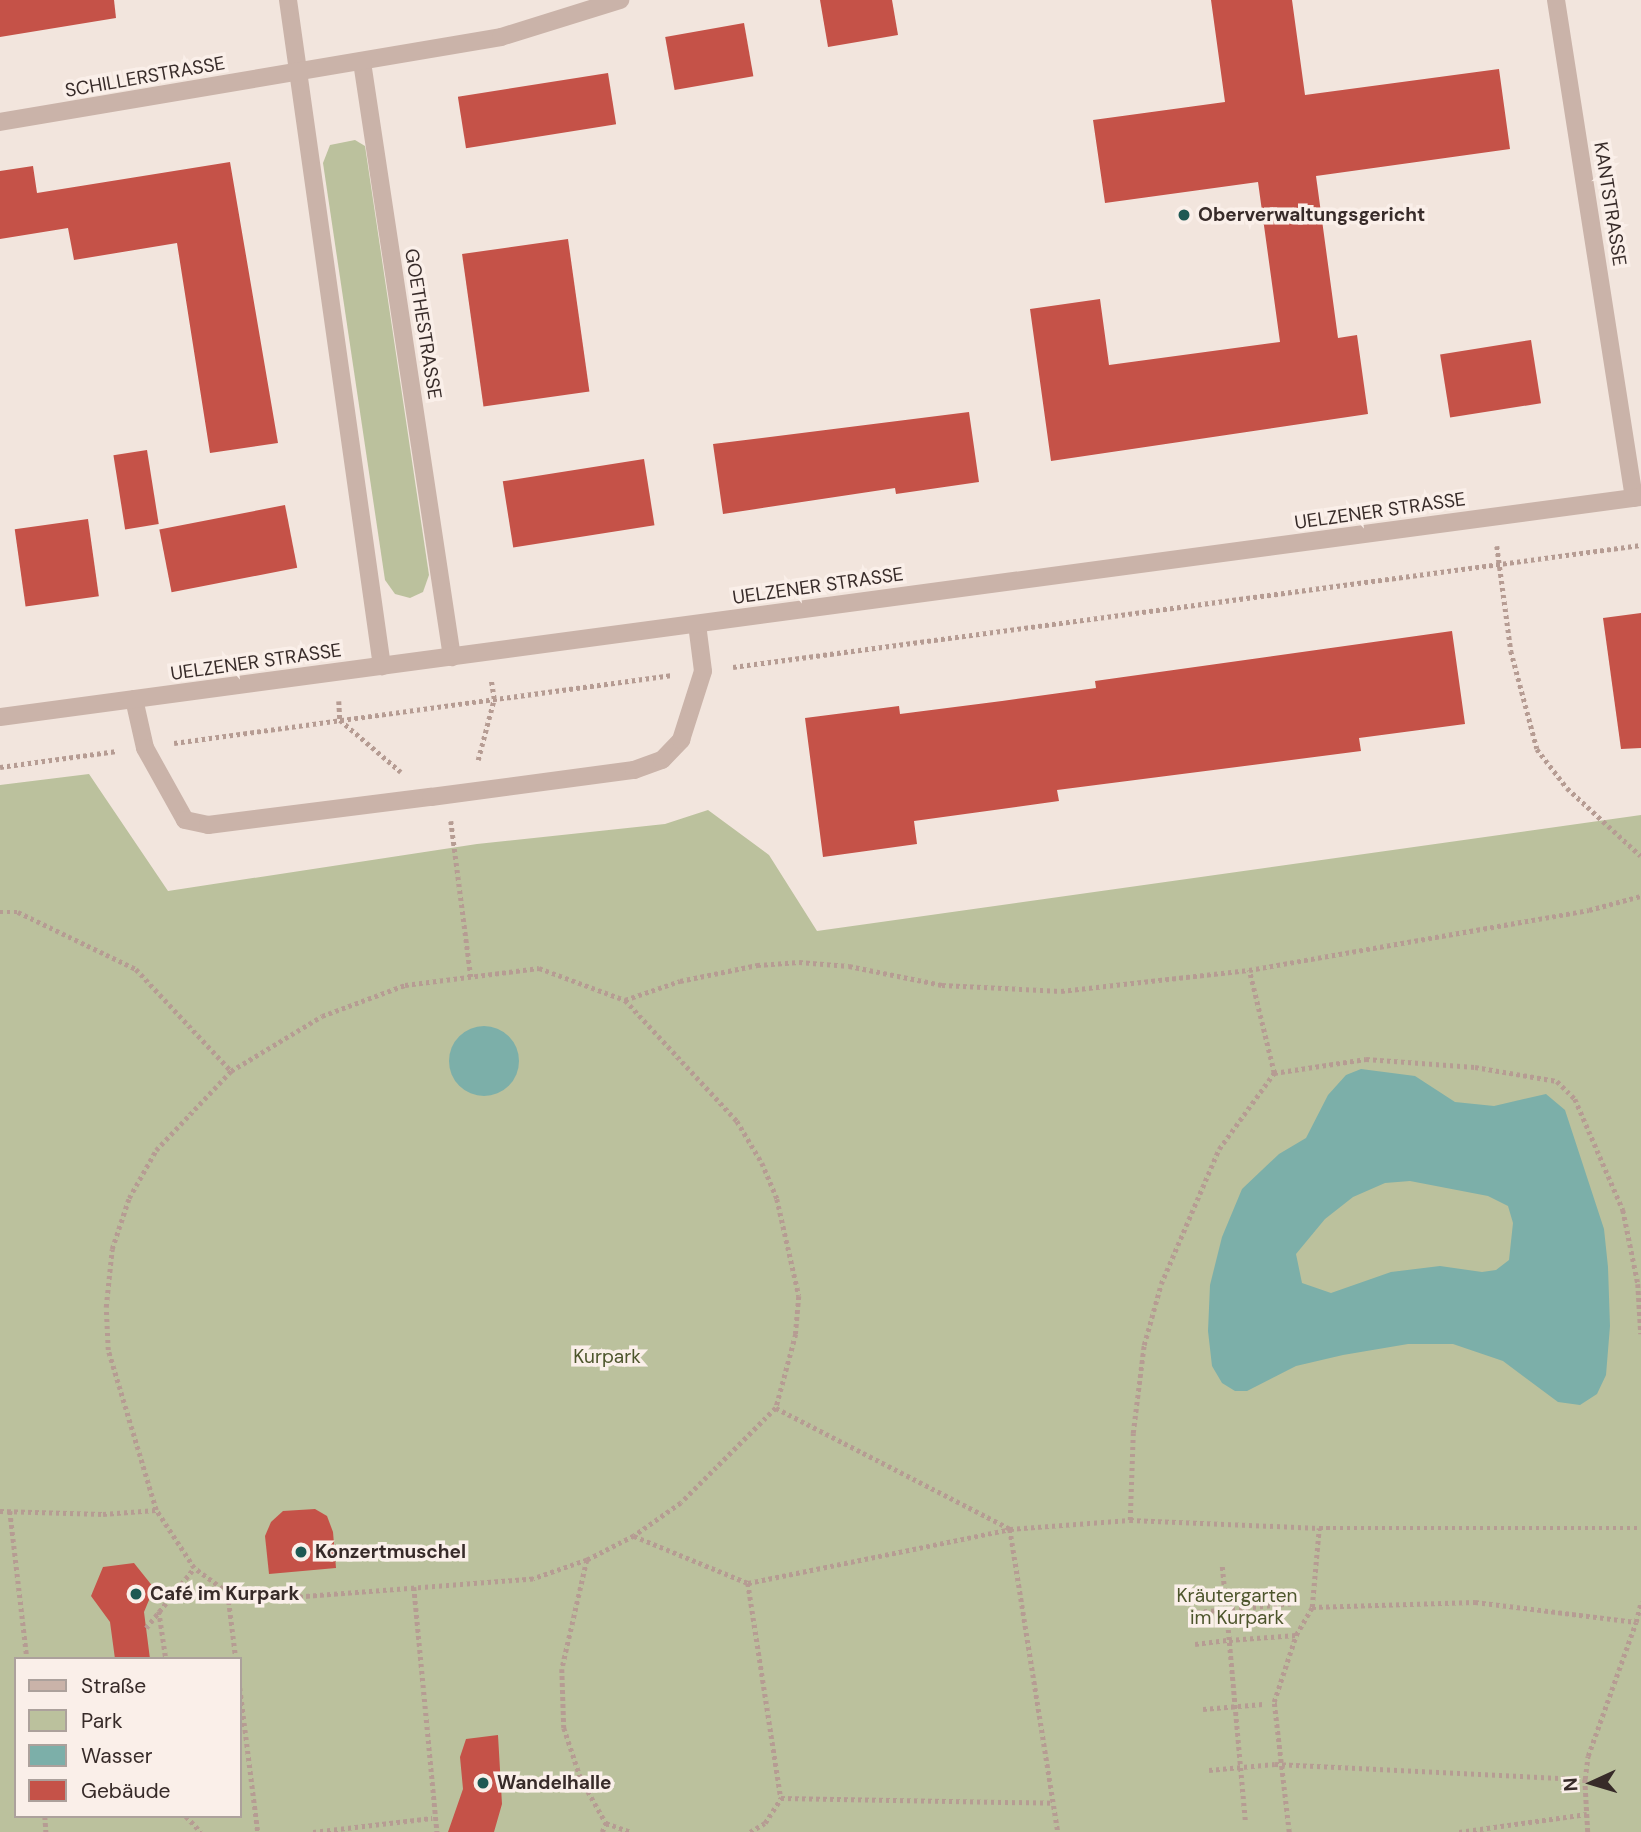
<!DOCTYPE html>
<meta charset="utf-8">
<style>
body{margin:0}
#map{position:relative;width:1641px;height:1832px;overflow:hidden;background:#f2e5dd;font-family:"DM Sans",sans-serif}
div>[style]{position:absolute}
.green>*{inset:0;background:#bbc19d}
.water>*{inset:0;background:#7cafa9}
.round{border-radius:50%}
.building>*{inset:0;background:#c55248;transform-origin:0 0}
.path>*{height:4.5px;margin-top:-2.25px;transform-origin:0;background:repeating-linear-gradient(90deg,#b69c93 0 3.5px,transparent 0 7px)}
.minor>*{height:18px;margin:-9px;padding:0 9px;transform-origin:9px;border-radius:9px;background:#cab3a9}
.dots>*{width:19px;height:19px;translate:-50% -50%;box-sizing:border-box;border:4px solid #faefe9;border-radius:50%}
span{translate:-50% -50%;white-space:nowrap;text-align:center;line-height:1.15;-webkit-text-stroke:7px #faefe9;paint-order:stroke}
.street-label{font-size:19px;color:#372b29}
.poi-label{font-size:19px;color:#372b29;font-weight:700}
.left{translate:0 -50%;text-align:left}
.park-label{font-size:19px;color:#4d552c}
.legend{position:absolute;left:14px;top:1657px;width:228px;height:161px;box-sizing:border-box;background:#faefe9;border:2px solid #aca19c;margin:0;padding:9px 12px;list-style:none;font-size:21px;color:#372b29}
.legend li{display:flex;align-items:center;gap:14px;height:35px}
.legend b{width:35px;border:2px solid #aca19c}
.north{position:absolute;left:1557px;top:1748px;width:70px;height:70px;-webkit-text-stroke:5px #faefe9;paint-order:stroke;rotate:266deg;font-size:19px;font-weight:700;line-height:28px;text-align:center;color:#372b29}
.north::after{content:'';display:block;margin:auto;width:24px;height:32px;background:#372b29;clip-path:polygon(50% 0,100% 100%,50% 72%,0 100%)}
</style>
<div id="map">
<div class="green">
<div style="clip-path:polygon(355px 140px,365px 146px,429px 575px,423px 592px,410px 598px,395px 594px,385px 580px,323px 163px,330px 145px)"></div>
<div style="clip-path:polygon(evenodd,89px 774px,168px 891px,477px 844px,665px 824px,708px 810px,769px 855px,817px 931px,1641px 815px,1641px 1832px,0 1832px,0 785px,89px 774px,16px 1659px,240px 1659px,240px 1816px,16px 1816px,16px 1659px)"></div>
</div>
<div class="water">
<div class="round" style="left:449px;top:1026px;width:70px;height:70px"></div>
<div style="clip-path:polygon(evenodd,1361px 1069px,1415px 1076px,1455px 1102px,1494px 1106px,1546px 1094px,1565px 1110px,1604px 1229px,1608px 1267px,1610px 1326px,1606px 1375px,1597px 1394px,1580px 1405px,1558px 1402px,1503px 1361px,1453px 1344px,1408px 1344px,1343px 1355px,1296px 1366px,1247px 1391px,1235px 1391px,1222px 1383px,1212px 1366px,1208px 1331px,1210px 1285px,1222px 1237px,1242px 1189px,1279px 1154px,1306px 1138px,1328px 1095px,1346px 1075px,1361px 1069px,1410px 1181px,1488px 1196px,1508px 1206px,1513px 1223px,1509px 1260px,1496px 1270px,1482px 1272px,1440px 1266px,1391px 1272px,1331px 1293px,1302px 1283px,1296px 1254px,1325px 1219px,1353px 1197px,1385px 1183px,1410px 1181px)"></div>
</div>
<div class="building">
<div style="clip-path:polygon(0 0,114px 0,116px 18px,0 37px)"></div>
<div style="clip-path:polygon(820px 0,892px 0,898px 35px,828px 47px)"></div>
<div style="clip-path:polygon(1211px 0,1292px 0,1305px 95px,1499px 69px,1510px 149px,1316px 176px,1338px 338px,1357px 335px,1368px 414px,1051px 461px,1030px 309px,1100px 299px,1109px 365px,1280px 342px,1258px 182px,1105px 203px,1093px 120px,1225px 102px)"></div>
<div style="left:744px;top:23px;width:54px;height:80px;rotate:80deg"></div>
<div style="left:608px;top:73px;width:52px;height:152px;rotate:81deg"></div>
<div style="clip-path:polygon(230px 162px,278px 443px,210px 453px,177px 243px,74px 260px,68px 228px,0 239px,0 171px,33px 166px,37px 193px)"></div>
<div style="left:568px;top:239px;width:154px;height:107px;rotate:82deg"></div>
<div style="left:1531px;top:340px;width:64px;height:92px;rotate:81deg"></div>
<div style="clip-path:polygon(969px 412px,979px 482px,896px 494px,895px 488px,723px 514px,713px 444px)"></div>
<div style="left:147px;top:450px;width:75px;height:34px;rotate:81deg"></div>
<div style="left:644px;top:459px;width:67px;height:143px;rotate:81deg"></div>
<div style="left:285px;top:505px;width:64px;height:128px;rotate:79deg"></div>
<div style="left:88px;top:519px;width:78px;height:74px;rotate:82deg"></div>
<div style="clip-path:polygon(1641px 613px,1641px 748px,1621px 749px,1603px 618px)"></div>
<div style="clip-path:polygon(1452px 631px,1465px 724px,1359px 738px,1361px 751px,1057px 790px,1059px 801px,914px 821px,917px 844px,823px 857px,805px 718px,899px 706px,900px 714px,1002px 701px,1096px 688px,1095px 681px)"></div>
<div style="clip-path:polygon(315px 1509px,327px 1516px,333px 1532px,336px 1568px,269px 1574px,265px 1536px,271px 1522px,283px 1511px)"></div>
<div style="clip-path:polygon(134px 1563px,154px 1588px,144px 1612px,150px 1659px,115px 1659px,110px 1622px,91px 1596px,103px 1567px)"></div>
<div style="clip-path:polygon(498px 1735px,502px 1804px,494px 1832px,448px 1832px,463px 1789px,460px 1757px,466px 1739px)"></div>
</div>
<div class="path">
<div style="left:1497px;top:546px;width:106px;rotate:82.4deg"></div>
<div style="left:1511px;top:651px;width:101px;rotate:75.1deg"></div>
<div style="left:1537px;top:749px;width:49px;rotate:52.4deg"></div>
<div style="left:1567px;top:788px;width:100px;rotate:42.6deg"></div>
<div style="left:733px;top:667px;width:916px;rotate:-7.65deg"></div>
<div style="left:339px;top:701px;width:19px;rotate:87deg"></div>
<div style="left:340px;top:720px;width:80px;rotate:40.4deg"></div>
<div style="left:174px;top:743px;width:503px;rotate:-7.78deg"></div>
<div style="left:478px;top:760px;width:63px;rotate:-75.3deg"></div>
<div style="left:494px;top:699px;width:19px;rotate:-99deg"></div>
<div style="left:0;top:767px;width:118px;rotate:-7.8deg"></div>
<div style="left:451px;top:821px;width:157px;rotate:82.7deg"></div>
<div style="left:0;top:912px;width:18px"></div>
<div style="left:18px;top:912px;width:131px;rotate:25.8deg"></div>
<div style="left:136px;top:969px;width:139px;rotate:47deg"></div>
<div style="left:539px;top:968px;width:92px;rotate:20.4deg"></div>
<div style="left:625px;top:1000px;width:165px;rotate:47.2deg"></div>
<div style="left:737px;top:1121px;width:49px;rotate:59.2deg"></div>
<div style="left:762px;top:1163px;width:39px;rotate:67deg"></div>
<div style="left:777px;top:1199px;width:99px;rotate:77.2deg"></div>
<div style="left:799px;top:1296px;width:38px;rotate:95deg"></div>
<div style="left:796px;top:1334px;width:77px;rotate:105.1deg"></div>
<div style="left:776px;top:1408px;width:134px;rotate:135deg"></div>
<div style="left:681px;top:1503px;width:57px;rotate:144.9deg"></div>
<div style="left:634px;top:1536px;width:53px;rotate:152.9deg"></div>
<div style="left:587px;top:1560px;width:57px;rotate:160.6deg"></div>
<div style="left:533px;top:1579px;width:275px;rotate:175.6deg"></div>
<div style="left:259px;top:1600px;width:32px;rotate:-167deg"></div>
<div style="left:228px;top:1593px;width:42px;rotate:-143.7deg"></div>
<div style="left:194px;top:1568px;width:69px;rotate:-123.2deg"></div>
<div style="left:156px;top:1510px;width:167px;rotate:-106.7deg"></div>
<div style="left:108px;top:1350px;width:43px;rotate:-92.7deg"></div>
<div style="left:106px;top:1307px;width:58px;rotate:-84.1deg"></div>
<div style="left:112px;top:1249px;width:54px;rotate:-71.6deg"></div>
<div style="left:129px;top:1198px;width:55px;rotate:-60.6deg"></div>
<div style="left:156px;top:1150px;width:109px;rotate:-46.5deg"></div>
<div style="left:231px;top:1071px;width:106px;rotate:-31.1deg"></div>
<div style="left:322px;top:1016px;width:89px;rotate:-20.5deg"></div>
<div style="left:405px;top:985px;width:135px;rotate:-7.2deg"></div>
<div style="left:625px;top:1000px;width:58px;rotate:-19.1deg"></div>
<div style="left:680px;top:981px;width:79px;rotate:-11.7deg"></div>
<div style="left:757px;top:965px;width:42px;rotate:-4.1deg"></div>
<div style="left:799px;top:962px;width:50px;rotate:4.6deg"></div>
<div style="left:849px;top:966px;width:95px;rotate:11.5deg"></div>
<div style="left:942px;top:985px;width:119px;rotate:2.9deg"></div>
<div style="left:1061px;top:991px;width:189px;rotate:-6.4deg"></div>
<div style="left:1249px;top:970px;width:345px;rotate:-10deg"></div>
<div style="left:1589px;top:910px;width:54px;rotate:-15.1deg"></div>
<div style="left:1274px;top:1073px;width:93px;rotate:-8.7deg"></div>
<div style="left:1366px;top:1059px;width:109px;rotate:4.2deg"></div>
<div style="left:1475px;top:1067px;width:83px;rotate:9.7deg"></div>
<div style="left:1557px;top:1081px;width:25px;rotate:45deg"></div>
<div style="left:1575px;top:1099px;width:121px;rotate:66.6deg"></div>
<div style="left:1623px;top:1210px;width:76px;rotate:78.5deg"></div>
<div style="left:1638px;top:1284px;width:50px;rotate:86.6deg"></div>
<div style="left:776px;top:1408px;width:263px;rotate:27.3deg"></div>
<div style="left:0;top:1511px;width:103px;rotate:1.7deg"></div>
<div style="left:103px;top:1514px;width:53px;rotate:-4.3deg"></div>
<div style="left:10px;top:1511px;width:149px;rotate:83.4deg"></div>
<div style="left:1130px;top:1520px;width:87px;rotate:-88deg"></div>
<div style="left:1133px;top:1433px;width:89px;rotate:-82.9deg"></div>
<div style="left:1144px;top:1345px;width:63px;rotate:-74.4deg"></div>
<div style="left:1161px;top:1284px;width:147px;rotate:-66.8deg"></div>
<div style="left:1219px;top:1149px;width:94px;rotate:-54.1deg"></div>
<div style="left:1274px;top:1073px;width:106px;rotate:-103.6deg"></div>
<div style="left:1010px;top:1529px;width:307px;rotate:81deg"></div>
<div style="left:634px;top:1536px;width:123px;rotate:22.4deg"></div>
<div style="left:748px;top:1583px;width:268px;rotate:-11.6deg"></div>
<div style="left:1010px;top:1529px;width:120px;rotate:-4.3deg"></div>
<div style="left:1130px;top:1520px;width:189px;rotate:2.4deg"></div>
<div style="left:1319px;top:1528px;width:322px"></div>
<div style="left:587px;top:1560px;width:112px;rotate:102.9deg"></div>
<div style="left:562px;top:1669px;width:59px;rotate:88.1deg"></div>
<div style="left:564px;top:1728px;width:54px;rotate:71.6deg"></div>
<div style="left:581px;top:1779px;width:51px;rotate:60.4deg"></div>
<div style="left:606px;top:1823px;width:27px;rotate:20deg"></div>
<div style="left:748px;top:1583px;width:218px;rotate:81.3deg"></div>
<div style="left:781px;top:1798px;width:273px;rotate:1deg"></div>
<div style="left:414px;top:1587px;width:246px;rotate:84.6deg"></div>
<div style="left:228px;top:1594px;width:65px;rotate:83deg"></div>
<div style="left:1312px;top:1607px;width:79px;rotate:-84.9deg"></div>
<div style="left:159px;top:1611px;width:49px;rotate:81.7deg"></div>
<div style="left:1197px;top:1612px;width:99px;rotate:-5.2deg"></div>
<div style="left:146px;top:1628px;width:77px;rotate:-51.3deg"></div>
<div style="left:1195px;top:1644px;width:34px;rotate:-7deg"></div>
<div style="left:1229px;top:1640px;width:74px;rotate:-95.4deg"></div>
<div style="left:240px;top:1688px;width:145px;rotate:82.9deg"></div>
<div style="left:1203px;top:1709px;width:60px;rotate:-4.8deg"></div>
<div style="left:1209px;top:1770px;width:66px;rotate:-5.2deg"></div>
<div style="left:1275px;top:1764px;width:310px;rotate:2.8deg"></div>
<div style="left:1585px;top:1779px;width:23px;rotate:-83deg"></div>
<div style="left:1588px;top:1756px;width:142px;rotate:-70.3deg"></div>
<div style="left:1585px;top:1779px;width:53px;rotate:86.8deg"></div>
<div style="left:45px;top:1816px;width:16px;rotate:86deg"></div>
<div style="left:186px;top:1816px;width:22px;rotate:47deg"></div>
<div style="left:1245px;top:1820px;width:181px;rotate:-95.1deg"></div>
<div style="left:1229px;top:1640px;width:67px;rotate:-4.3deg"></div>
<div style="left:313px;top:1832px;width:120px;rotate:-6.7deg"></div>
<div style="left:602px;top:1832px;width:10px;rotate:-66deg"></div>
<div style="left:750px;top:1832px;width:17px;rotate:-31deg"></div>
<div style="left:765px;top:1823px;width:30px;rotate:-57deg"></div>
<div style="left:1289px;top:1832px;width:131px;rotate:-96.6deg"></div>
<div style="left:1274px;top:1702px;width:71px;rotate:-71.8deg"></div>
<div style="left:1296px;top:1635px;width:32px;rotate:-60deg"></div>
<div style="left:1312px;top:1607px;width:163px;rotate:-1.8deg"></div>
<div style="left:1475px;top:1602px;width:162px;rotate:7.1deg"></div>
<div style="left:1636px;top:1622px;width:21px;rotate:-76deg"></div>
<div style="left:1459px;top:1832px;width:129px;rotate:-8deg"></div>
</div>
<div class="minor">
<div style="left:288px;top:0;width:673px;rotate:81.97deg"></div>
<div style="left:1556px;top:0;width:504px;rotate:81.1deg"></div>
<div style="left:362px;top:62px;width:602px;rotate:81.4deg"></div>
<div style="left:0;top:122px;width:508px;rotate:-9.63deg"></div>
<div style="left:501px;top:37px;width:125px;rotate:-17.3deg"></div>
<div style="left:134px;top:699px;width:50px;rotate:77.3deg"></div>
<div style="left:145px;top:748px;width:82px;rotate:60.9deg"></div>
<div style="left:185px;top:820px;width:24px;rotate:12deg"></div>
<div style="left:208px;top:825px;width:225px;rotate:-7.2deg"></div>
<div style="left:431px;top:797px;width:205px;rotate:-7.6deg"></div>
<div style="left:634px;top:770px;width:30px;rotate:-20deg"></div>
<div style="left:662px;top:760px;width:28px;rotate:-46deg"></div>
<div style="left:681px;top:740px;width:72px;rotate:-72.3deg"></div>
<div style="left:703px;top:671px;width:47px;rotate:-97.3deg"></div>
<div style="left:0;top:717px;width:1656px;rotate:-7.64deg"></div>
</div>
<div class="dots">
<div style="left:1184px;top:215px;background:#1e5953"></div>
<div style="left:301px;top:1552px;background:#1e5953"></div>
<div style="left:136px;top:1594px;background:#1e5953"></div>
<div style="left:483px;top:1783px;background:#1e5953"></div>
</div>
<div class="street-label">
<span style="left:145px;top:77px;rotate:-10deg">SCHILLERSTRASSE</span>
<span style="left:1610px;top:204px;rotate:81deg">KANTSTRASSE</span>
<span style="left:423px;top:324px;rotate:81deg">GOETHESTRASSE</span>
<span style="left:1380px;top:511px;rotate:-8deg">UELZENER STRASSE</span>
<span style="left:818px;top:586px;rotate:-8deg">UELZENER STRASSE</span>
<span style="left:256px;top:662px;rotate:-8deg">UELZENER STRASSE</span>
</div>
<div class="poi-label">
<span class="left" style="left:1198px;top:215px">Oberverwaltungsgericht</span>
<span class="left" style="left:315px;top:1552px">Konzertmuschel</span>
<span class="left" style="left:150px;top:1594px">Café im Kurpark</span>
<span class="left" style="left:497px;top:1783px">Wandelhalle</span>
</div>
<div class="park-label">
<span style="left:607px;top:1357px">Kurpark</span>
<span style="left:1237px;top:1607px">Kräutergarten<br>im Kurpark</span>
</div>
<ul class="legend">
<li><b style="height:9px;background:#cab3a9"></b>Straße</li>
<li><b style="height:19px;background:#bbc19d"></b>Park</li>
<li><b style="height:19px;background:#7cafa9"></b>Wasser</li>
<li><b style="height:19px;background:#c55248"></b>Gebäude</li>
</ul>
<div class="north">N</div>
</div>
